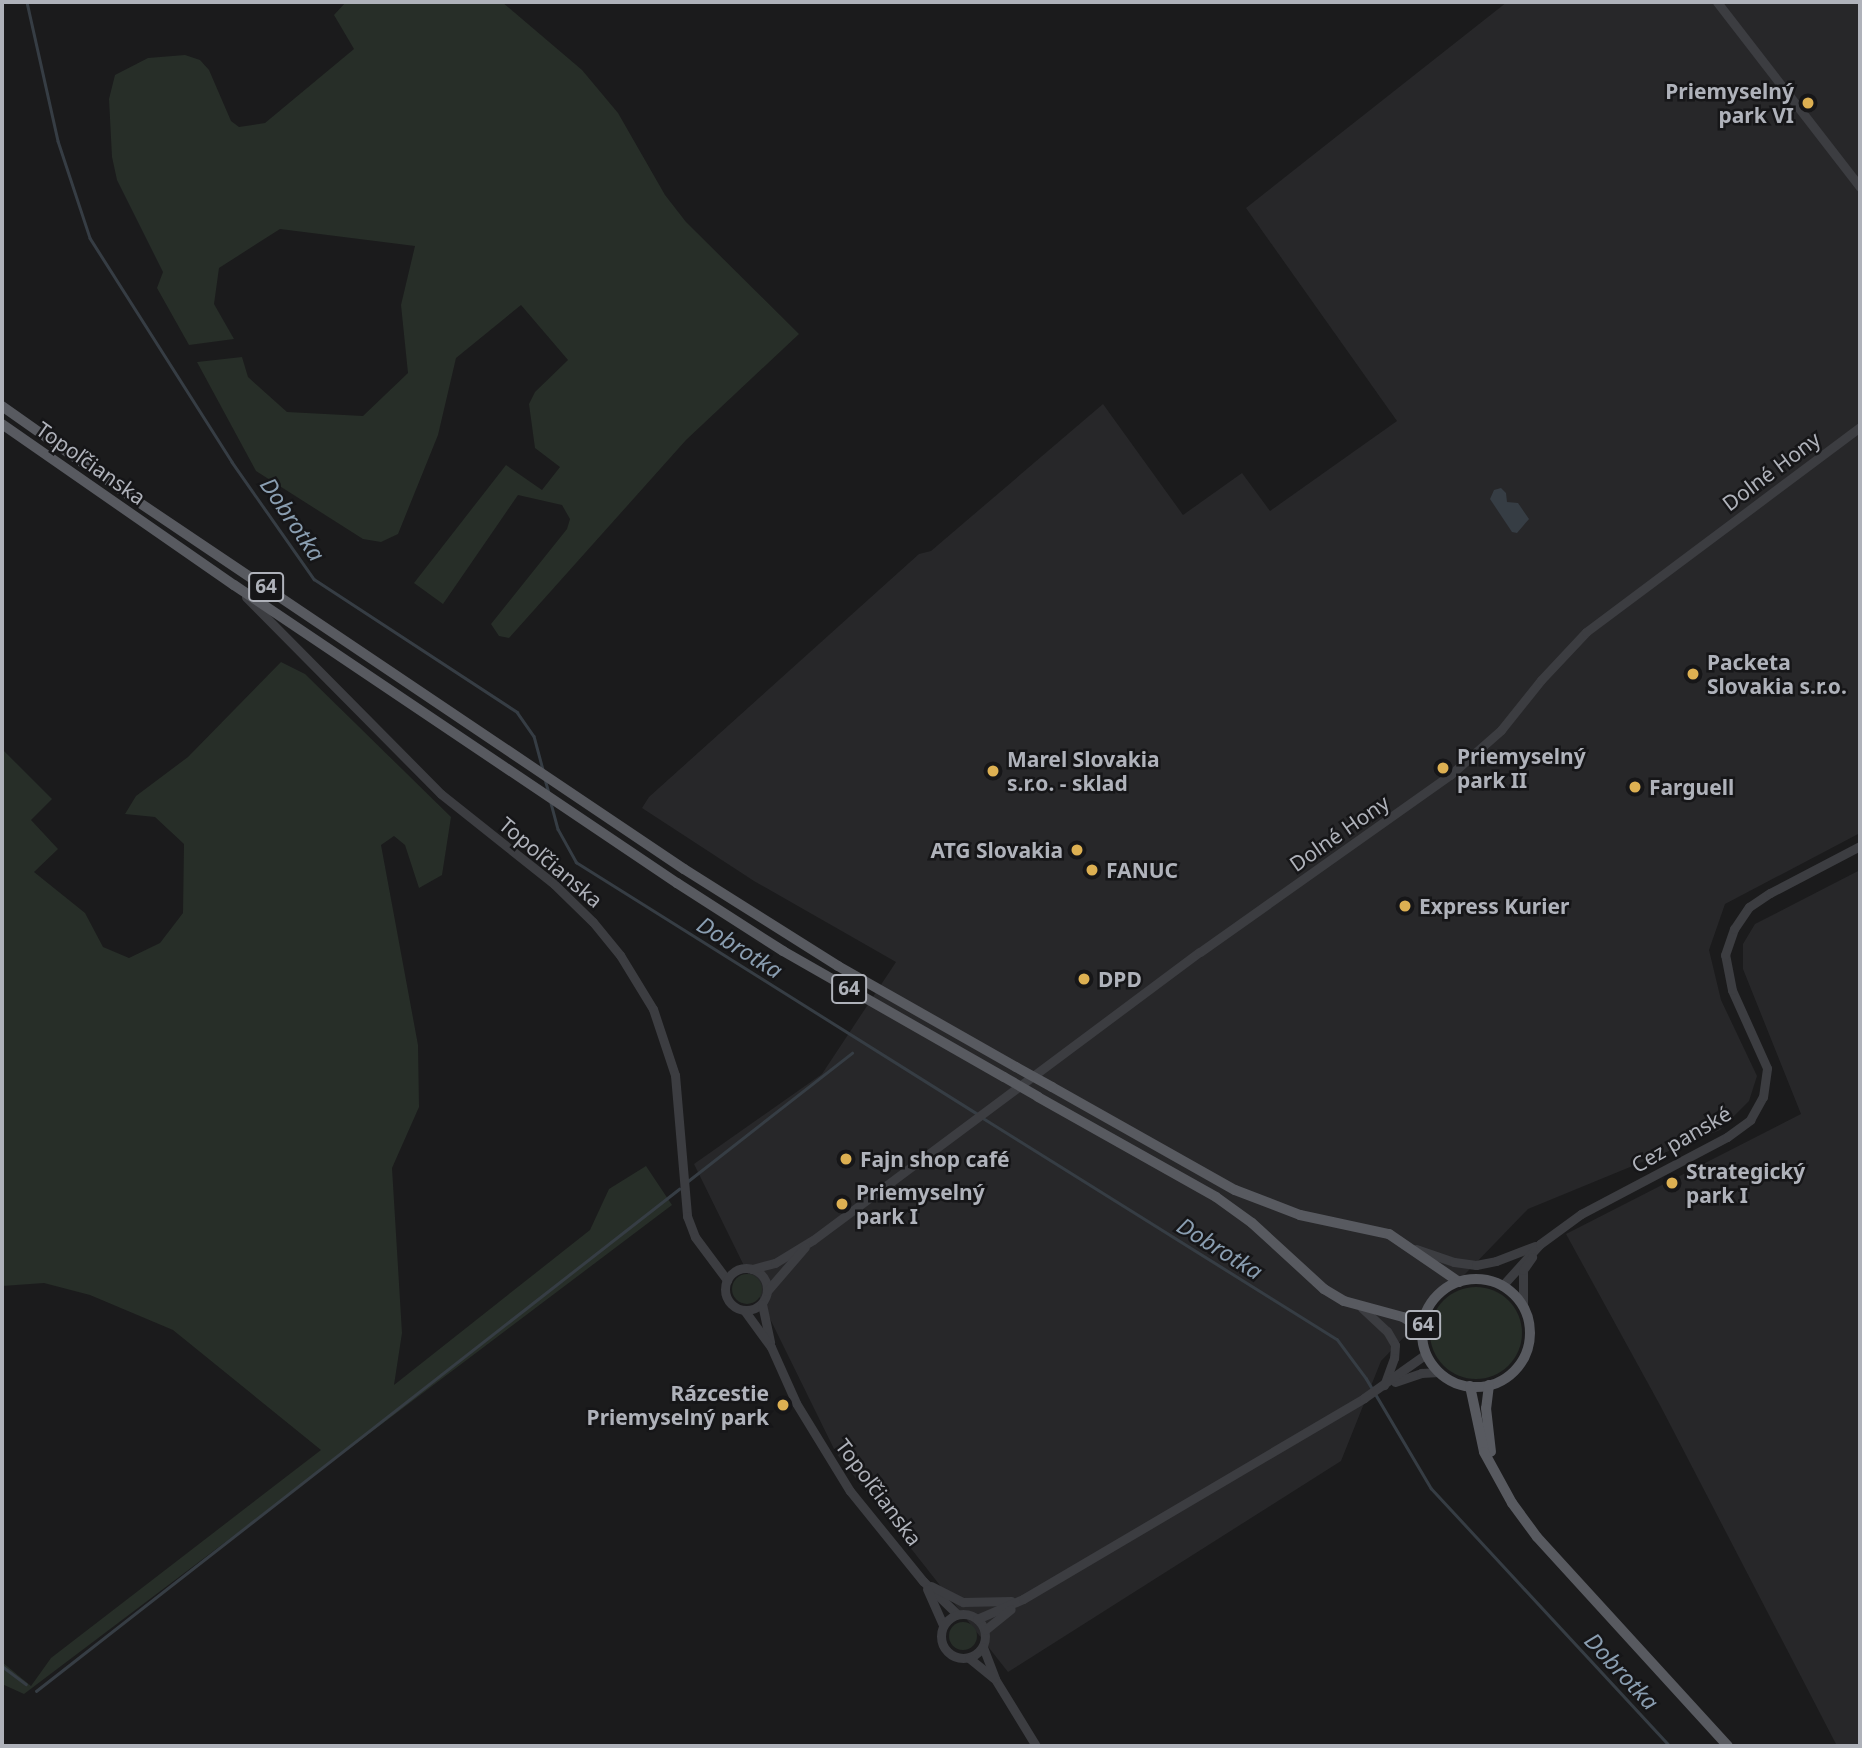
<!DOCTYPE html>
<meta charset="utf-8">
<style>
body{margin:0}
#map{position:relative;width:1862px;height:1748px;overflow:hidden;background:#1b1b1c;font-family:"Noto Sans",sans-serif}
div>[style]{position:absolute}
.built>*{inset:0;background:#272729}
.green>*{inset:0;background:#272e28}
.round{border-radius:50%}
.water>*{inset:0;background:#363d44}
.stream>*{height:2.5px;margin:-1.25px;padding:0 1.25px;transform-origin:1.25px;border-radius:1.25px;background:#363d44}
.minor>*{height:9px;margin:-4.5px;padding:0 4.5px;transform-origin:4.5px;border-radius:4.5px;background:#3c3d41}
.minor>.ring{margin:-4.5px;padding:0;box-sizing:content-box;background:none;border:9px solid #3c3d41;border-radius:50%}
.major>*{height:10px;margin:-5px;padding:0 5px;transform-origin:5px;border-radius:5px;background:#585a60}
.major>.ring{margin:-5px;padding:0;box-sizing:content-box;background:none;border:10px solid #585a60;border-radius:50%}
.major-bridge>*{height:10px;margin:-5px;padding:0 5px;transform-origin:5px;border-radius:5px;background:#585a60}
.dots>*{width:19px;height:19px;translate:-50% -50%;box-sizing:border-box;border:4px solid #161618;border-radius:50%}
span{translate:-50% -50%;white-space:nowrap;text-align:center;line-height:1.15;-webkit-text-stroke:5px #161618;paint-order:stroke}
.shield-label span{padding:2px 5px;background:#161618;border:2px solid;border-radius:5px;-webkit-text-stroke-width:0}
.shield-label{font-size:19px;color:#afb2ba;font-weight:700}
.poi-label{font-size:21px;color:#afb2ba;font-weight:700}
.right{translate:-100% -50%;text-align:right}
.left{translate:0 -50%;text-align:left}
.street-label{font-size:21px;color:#afb2ba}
.water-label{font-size:23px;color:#8a9eb1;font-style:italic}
.frame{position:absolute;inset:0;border:4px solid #afb2ba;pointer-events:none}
</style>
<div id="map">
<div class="built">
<div style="clip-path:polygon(1507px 2px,1860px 2px,1860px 833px,1725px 904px,1709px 950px,1721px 1000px,1757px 1076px,1749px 1101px,1720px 1130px,1528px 1209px,1381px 1361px,1341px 1461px,1008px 1672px,836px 1453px,694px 1164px,822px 1074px,896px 962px,754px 881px,642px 808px,649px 797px,919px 554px,931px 551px,1103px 404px,1183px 515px,1242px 473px,1270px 511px,1397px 421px,1246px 208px)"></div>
<div style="clip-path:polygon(1860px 870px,1860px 1746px,1837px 1746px,1661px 1407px,1566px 1234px,1801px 1114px,1743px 969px,1743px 944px,1755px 924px)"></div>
</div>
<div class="green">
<div style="clip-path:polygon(346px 2px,502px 2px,582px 70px,618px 113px,665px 195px,686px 222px,799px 334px,686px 440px,509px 638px,499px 636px,491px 624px,567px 529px,570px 519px,562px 505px,518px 495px,443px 604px,414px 583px,506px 465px,542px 490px,560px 467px,535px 448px,529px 404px,535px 392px,568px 360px,521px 305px,456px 358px,438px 435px,398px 534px,381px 542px,363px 539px,256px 471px,197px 362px,242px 357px,248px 377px,287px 412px,363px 416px,408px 373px,401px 305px,415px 246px,280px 229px,219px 268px,214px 304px,234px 339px,189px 345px,157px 288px,163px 272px,117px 180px,112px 157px,109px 99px,115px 75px,148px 58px,185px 55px,200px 60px,209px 70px,231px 121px,239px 127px,265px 123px,354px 49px,334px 15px)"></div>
<div style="clip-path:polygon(281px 662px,305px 674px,451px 817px,442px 875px,419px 888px,405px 845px,394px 836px,381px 845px,418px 1045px,419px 1107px,392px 1168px,402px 1333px,394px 1385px,590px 1230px,609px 1189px,646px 1166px,672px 1205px,24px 1694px,2px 1684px,2px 1662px,31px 1686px,51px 1658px,321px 1450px,173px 1330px,90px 1295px,44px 1283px,2px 1286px,2px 749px,52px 799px,31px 820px,58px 849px,34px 872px,85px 913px,103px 947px,129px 958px,160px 943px,183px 913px,184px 844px,155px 817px,125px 814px,136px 796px,188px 757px)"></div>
<div class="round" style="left:732px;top:1274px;width:30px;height:30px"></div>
<div class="round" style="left:1430px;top:1287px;width:92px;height:92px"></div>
<div class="round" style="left:949px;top:1622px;width:28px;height:28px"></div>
</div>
<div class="water">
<div style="clip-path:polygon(1501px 488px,1506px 493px,1507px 502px,1518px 503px,1529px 519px,1517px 533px,1512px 532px,1490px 499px,1494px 490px)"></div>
</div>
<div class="stream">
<div style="left:27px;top:2px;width:142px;rotate:77.4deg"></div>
<div style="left:58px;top:141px;width:102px;rotate:71.7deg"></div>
<div style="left:90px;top:238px;width:265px;rotate:57.6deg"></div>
<div style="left:232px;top:462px;width:143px;rotate:55deg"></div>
<div style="left:314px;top:579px;width:243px;rotate:33.2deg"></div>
<div style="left:517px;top:712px;width:29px;rotate:55deg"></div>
<div style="left:534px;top:736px;width:34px;rotate:75deg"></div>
<div style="left:545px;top:779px;width:15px;rotate:74deg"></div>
<div style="left:551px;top:803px;width:27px;rotate:75deg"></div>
<div style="left:558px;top:829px;width:38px;rotate:61deg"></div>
<div style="left:576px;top:862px;width:474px;rotate:32.1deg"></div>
<div style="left:983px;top:1118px;width:417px;rotate:32deg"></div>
<div style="left:1337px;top:1339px;width:49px;rotate:53.4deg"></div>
<div style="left:1366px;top:1378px;width:128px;rotate:59.4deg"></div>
<div style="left:1431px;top:1488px;width:352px;rotate:47.2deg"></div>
<div style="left:688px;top:1181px;width:208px;rotate:-38deg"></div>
<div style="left:2px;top:1666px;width:30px;rotate:37deg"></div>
<div style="left:36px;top:1691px;width:816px;rotate:-37.98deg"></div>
</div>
<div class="minor">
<div style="left:1717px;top:2px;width:234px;rotate:52.3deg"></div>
<div style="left:246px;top:597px;width:277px;rotate:45.3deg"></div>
<div style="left:441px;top:794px;width:144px;rotate:38.5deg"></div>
<div style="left:554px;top:884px;width:54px;rotate:44.3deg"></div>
<div style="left:593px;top:922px;width:43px;rotate:50.7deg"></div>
<div style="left:620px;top:955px;width:63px;rotate:58.6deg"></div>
<div style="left:653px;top:1009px;width:70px;rotate:71.6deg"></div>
<div style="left:675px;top:1075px;width:142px;rotate:85.1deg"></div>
<div style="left:687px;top:1216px;width:22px;rotate:69deg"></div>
<div style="left:695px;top:1237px;width:54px;rotate:53.3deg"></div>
<div style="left:1416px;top:1249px;width:40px;rotate:18.9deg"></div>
<div style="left:1454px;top:1262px;width:22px;rotate:8deg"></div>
<div style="left:1476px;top:1265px;width:20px;rotate:-11deg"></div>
<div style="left:1496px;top:1261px;width:42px;rotate:-21deg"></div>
<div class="ring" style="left:725px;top:1268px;width:33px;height:33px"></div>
<div style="left:752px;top:1269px;width:24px;rotate:-15deg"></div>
<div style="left:775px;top:1263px;width:44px;rotate:-31.2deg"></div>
<div style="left:813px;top:1240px;width:482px;rotate:-36.7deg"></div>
<div style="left:1200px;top:952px;width:306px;rotate:-35.3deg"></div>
<div style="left:1450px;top:775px;width:68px;rotate:-41.4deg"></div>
<div style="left:1501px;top:730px;width:64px;rotate:-51.3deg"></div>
<div style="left:1541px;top:680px;width:66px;rotate:-46.8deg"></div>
<div style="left:1586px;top:632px;width:342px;rotate:-36.8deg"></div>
<div style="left:1502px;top:1286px;width:57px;rotate:-47.9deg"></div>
<div style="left:1540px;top:1244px;width:51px;rotate:-36.2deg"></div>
<div style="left:1581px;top:1214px;width:165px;rotate:-27.8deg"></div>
<div style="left:1727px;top:1137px;width:29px;rotate:-36deg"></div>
<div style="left:1750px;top:1120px;width:26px;rotate:-61deg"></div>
<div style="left:1763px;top:1097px;width:29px;rotate:-82deg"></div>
<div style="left:1767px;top:1068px;width:85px;rotate:-114.2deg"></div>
<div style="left:1732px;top:990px;width:36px;rotate:-101deg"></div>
<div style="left:1725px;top:955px;width:28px;rotate:-71deg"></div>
<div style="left:1734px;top:929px;width:27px;rotate:-56deg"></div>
<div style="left:1749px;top:907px;width:25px;rotate:-34deg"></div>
<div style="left:1770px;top:893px;width:102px;rotate:-27.6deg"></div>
<div style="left:767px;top:1291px;width:58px;rotate:-49.2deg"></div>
<div style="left:762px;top:1304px;width:39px;rotate:78deg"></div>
<div style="left:1523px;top:1306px;width:36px;rotate:-90deg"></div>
<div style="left:1523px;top:1270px;width:16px;rotate:-55deg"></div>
<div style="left:1362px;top:1308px;width:34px;rotate:43deg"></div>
<div style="left:1387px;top:1331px;width:16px;rotate:60deg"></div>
<div style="left:1395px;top:1345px;width:13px;rotate:94deg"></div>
<div style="left:1394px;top:1358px;width:29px;rotate:110deg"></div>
<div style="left:744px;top:1310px;width:46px;rotate:53.9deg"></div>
<div style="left:771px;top:1347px;width:61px;rotate:65.9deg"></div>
<div style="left:796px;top:1403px;width:103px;rotate:58.5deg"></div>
<div style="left:850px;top:1491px;width:116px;rotate:51deg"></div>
<div style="left:923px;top:1581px;width:47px;rotate:44.1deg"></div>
<div style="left:1395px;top:1382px;width:28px;rotate:-19deg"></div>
<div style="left:1421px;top:1373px;width:18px;rotate:-3deg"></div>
<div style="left:931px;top:1586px;width:36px;rotate:27deg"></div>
<div style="left:963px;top:1602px;width:48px;rotate:-1.2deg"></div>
<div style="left:927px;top:1589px;width:39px;rotate:66deg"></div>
<div class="ring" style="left:941px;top:1614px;width:35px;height:35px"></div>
<div style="left:977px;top:1619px;width:50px;rotate:-23.5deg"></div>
<div style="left:1023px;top:1599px;width:396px;rotate:-30.5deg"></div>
<div style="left:1364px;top:1398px;width:76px;rotate:-35.4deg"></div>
<div style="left:985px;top:1630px;width:33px;rotate:-39deg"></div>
<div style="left:983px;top:1647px;width:34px;rotate:69deg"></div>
<div style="left:995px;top:1679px;width:79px;rotate:58.5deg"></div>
<div style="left:969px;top:1658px;width:32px;rotate:39deg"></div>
</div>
<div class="major">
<div style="left:2px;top:406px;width:154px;rotate:35.2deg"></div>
<div style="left:128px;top:495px;width:670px;rotate:33.93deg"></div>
<div style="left:684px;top:869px;width:182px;rotate:32.2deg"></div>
<div style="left:838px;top:966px;width:205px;rotate:29.6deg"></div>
<div style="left:2px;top:424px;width:282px;rotate:34.8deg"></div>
<div style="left:234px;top:585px;width:534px;rotate:33.93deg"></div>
<div style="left:677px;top:883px;width:126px;rotate:32.7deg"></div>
<div style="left:783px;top:951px;width:254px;rotate:29.7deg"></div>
<div style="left:1052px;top:1087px;width:210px;rotate:29.4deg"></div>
<div style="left:1235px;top:1190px;width:70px;rotate:21deg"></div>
<div style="left:1300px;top:1215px;width:91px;rotate:12.1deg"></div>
<div style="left:1389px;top:1234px;width:85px;rotate:34.4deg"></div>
<div style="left:1038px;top:1097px;width:204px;rotate:29.3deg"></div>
<div style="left:1216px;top:1197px;width:44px;rotate:35.8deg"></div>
<div style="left:1252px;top:1223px;width:98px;rotate:42.5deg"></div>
<div style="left:1324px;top:1289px;width:23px;rotate:31deg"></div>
<div style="left:1344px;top:1301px;width:61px;rotate:15.2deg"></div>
<div style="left:1403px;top:1317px;width:22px;rotate:32deg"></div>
<div class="ring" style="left:1422px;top:1279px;width:98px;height:98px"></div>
<div style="left:1489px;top:1385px;width:23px;rotate:97deg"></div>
<div style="left:1486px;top:1408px;width:44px;rotate:83.5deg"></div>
<div style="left:1470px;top:1386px;width:67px;rotate:78deg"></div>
<div style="left:1484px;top:1452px;width:58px;rotate:61.2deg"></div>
<div style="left:1512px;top:1503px;width:42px;rotate:53.7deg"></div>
<div style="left:1537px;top:1537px;width:283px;rotate:47.6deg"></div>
</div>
<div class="major-bridge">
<div style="left:1016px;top:1067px;width:41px;rotate:29.1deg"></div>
<div style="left:1004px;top:1077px;width:39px;rotate:30deg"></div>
</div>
<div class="dots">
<div style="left:1808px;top:103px;background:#ddb052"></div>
<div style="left:1693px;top:674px;background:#ddb052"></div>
<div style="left:1443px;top:768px;background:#ddb052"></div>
<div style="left:993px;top:771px;background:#ddb052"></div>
<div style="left:1635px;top:787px;background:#ddb052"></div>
<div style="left:1077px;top:850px;background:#ddb052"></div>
<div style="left:1092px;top:870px;background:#ddb052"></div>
<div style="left:1405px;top:906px;background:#ddb052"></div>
<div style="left:1084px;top:979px;background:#ddb052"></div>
<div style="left:846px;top:1159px;background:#ddb052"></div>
<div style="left:1672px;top:1183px;background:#ddb052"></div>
<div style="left:842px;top:1204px;background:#ddb052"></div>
<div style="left:783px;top:1405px;background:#ddb052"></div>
</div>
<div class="shield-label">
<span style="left:266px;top:587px">64</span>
<span style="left:849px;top:989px">64</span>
<span style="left:1423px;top:1325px">64</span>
</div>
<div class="poi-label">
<span class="right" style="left:1794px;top:103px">Priemyselný<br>park VI</span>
<span class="left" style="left:1707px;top:674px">Packeta<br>Slovakia s.r.o.</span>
<span class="left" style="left:1457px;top:768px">Priemyselný<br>park II</span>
<span class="left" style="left:1007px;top:771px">Marel Slovakia<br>s.r.o. - sklad</span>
<span class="left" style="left:1649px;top:787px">Farguell</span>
<span class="right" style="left:1063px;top:850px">ATG Slovakia</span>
<span class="left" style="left:1106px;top:870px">FANUC</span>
<span class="left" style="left:1419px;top:906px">Express Kurier</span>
<span class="left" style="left:1098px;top:979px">DPD</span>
<span class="left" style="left:860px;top:1159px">Fajn shop café</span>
<span class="left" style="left:1686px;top:1183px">Strategický<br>park I</span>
<span class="left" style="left:856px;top:1204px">Priemyselný<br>park I</span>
<span class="right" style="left:769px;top:1405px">Rázcestie<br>Priemyselný park</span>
</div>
<div class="street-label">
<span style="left:91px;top:463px;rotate:35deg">Topoľčianska</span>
<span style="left:1771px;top:471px;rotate:-37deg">Dolné Hony</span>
<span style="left:1339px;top:833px;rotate:-35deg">Dolné Hony</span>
<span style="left:551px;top:862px;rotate:40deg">Topoľčianska</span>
<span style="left:1681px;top:1139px;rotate:-30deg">Cez panské</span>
<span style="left:879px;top:1492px;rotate:53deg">Topoľčianska</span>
</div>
<div class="water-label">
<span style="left:293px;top:519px;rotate:56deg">Dobrotka</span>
<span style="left:740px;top:947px;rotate:32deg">Dobrotka</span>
<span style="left:1220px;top:1248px;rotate:32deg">Dobrotka</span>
<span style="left:1622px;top:1671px;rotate:47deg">Dobrotka</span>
</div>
<div class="frame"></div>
</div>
